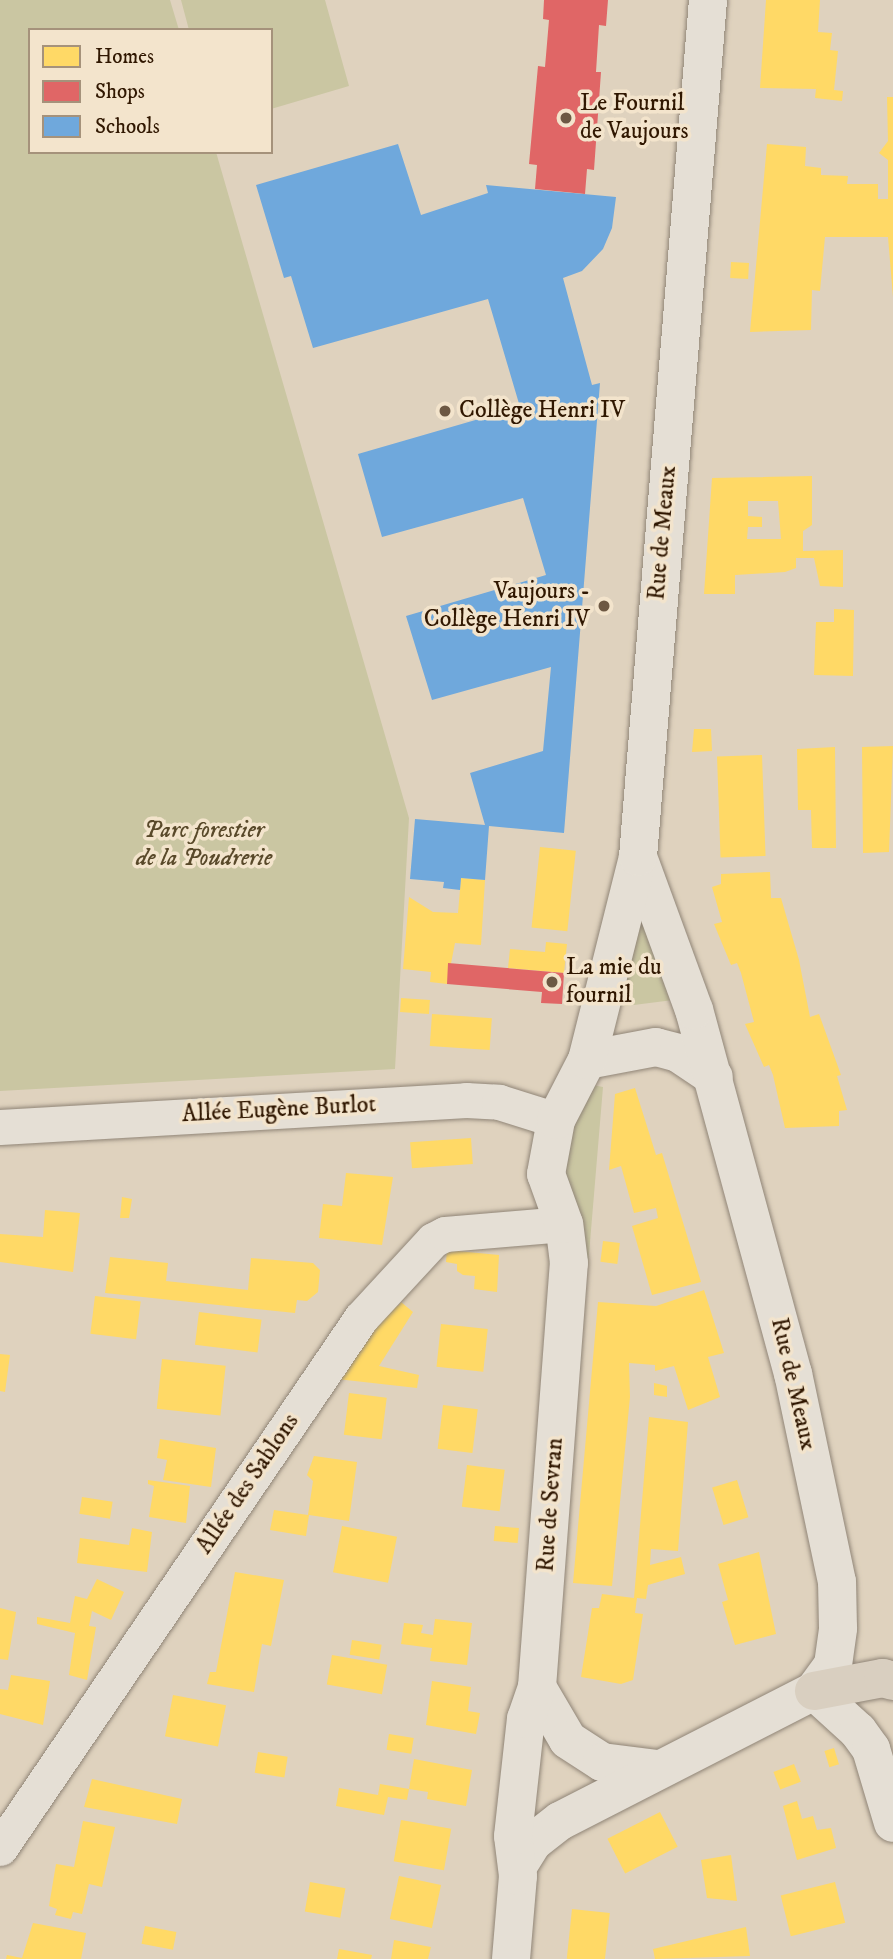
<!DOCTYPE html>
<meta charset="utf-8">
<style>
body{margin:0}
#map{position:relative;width:893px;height:1959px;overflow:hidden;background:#dfd2be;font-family:"IM FELL DW Pica",serif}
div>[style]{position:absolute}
.green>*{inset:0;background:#cac6a2}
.homes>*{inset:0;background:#ffd966;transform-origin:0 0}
.shops>*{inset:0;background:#e06666}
.schools>*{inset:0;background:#6fa8dc}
.roads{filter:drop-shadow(0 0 2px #908577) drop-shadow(0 0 2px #908577)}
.street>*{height:35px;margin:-17.5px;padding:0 17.5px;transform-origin:17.5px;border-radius:17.5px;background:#e5dfd5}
.secondary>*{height:38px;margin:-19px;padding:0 19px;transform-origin:19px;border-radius:19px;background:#e5dfd5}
.highway>*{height:38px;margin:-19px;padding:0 19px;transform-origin:19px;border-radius:19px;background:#d9cfc0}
.dots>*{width:19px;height:19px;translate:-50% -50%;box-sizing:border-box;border:4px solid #f3e4cc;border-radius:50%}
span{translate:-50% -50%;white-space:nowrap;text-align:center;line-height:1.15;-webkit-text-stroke:7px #f3e4cc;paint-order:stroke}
.poi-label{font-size:24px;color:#301701}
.left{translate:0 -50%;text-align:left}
.right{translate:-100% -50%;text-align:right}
.street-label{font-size:24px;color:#301701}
.park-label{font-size:24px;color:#59492a;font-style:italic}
.legend{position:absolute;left:28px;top:28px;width:245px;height:126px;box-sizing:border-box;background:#f3e4cc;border:2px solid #a5927b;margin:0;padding:9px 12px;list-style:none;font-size:21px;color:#301701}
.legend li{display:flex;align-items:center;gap:14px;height:35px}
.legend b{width:35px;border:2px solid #a5927b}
</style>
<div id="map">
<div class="green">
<div style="clip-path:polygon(0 0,170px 0,179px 30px,30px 30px,30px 152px,216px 152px,409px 818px,395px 1069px,0 1091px)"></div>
<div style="clip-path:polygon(181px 0,325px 0,349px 86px,271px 109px,271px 30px,189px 30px)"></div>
<div style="clip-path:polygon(636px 912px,681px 999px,626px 1006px,614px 1001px)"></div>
<div style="clip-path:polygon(592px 1085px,603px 1087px,588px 1266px,561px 1184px,567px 1128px)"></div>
</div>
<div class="homes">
<div style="clip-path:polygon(766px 0,820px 0,818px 32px,832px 33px,830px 50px,838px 51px,834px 90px,843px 91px,842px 101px,815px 98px,816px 89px,760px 88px)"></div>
<div style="clip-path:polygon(887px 97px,893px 97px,893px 297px,888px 237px,825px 237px,820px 291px,812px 290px,811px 330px,750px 332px,767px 144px,806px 147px,805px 166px,821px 168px,821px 175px,848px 176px,847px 184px,878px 184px,878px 199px,888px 199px,888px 160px,879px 153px,888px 141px)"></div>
<div style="left:731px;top:262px;width:18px;height:16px;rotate:3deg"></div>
<div style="clip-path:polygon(evenodd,812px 476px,812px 525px,803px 531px,803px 551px,843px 550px,843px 587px,820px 586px,814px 558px,796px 558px,796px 568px,785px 572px,735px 575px,735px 594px,704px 594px,712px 478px,812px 476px,748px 501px,778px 501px,781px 539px,747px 539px,748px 527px,762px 527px,762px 517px,748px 516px,748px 501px)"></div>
<div style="clip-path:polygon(834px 609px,854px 610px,853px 676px,814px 675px,816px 622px,834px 622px)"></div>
<div style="clip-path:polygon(694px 729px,711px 729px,712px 751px,692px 752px)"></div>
<div style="clip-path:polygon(893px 746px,889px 852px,863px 853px,862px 747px)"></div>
<div style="clip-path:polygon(835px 747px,836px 848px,812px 848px,811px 810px,798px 810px,797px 749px)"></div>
<div style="left:762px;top:755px;width:101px;height:45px;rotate:88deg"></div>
<div style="left:540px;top:847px;width:36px;height:81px;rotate:6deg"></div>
<div style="clip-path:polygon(770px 872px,771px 898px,781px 898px,799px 960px,810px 1017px,819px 1014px,841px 1075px,837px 1076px,847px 1110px,839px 1111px,839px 1126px,785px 1128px,773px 1075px,769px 1065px,764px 1067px,745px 1024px,754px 1022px,741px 973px,737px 963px,731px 965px,714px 924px,722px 922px,712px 887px,721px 884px,721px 874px)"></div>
<div style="clip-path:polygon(461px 878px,485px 880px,481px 945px,455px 943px,447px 984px,430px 982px,431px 972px,403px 969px,409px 897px,433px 912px,458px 913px)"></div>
<div style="clip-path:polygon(546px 942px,567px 944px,564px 973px,508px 968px,510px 949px,545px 952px)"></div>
<div style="left:401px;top:998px;width:29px;height:14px;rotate:4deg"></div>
<div style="left:432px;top:1014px;width:60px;height:32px;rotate:4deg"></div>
<div style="clip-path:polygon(635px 1088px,656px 1155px,662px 1153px,701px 1282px,652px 1295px,632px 1226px,658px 1218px,656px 1208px,634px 1213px,621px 1166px,609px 1170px,615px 1094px)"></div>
<div style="left:471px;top:1138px;width:26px;height:61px;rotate:86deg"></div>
<div style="clip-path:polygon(346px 1173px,393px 1177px,382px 1245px,319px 1238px,323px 1204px,342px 1206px)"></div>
<div style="clip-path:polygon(122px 1197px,132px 1199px,129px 1218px,120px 1218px)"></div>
<div style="clip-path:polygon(45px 1210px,80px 1213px,73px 1272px,0 1262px,0 1234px,43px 1237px)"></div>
<div style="left:603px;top:1241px;width:17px;height:21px;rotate:7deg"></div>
<div style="clip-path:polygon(447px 1250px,499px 1255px,497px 1292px,474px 1289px,475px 1276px,463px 1275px,457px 1271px,457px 1264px,446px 1262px)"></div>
<div style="clip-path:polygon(110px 1257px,168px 1263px,166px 1281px,248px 1290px,251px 1258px,313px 1263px,320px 1270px,318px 1292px,307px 1301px,297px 1300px,295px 1313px,105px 1293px)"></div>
<div style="clip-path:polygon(704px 1290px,724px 1353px,708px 1357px,720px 1397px,688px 1410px,674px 1366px,655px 1371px,655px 1365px,629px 1363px,630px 1397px,612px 1586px,573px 1583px,598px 1302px,656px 1306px)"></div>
<div style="left:95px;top:1296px;width:46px;height:38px;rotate:7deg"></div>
<div style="clip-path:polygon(393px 1302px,398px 1306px,401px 1302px,413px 1312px,379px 1366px,419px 1375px,417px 1388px,337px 1379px)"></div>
<div style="left:199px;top:1312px;width:63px;height:33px;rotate:7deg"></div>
<div style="left:441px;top:1324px;width:47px;height:43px;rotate:6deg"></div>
<div style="clip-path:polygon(0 1354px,10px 1355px,5px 1392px,0 1391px)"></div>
<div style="left:162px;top:1359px;width:64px;height:50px;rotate:6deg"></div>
<div style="clip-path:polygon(654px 1383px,667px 1386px,667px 1397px,654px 1395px)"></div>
<div style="left:349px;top:1393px;width:38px;height:42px;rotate:7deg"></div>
<div style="left:443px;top:1405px;width:35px;height:44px;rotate:7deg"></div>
<div style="clip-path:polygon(649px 1417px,688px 1422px,678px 1551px,651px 1549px,650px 1565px,681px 1557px,685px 1574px,648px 1585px,646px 1599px,637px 1598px,635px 1613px,643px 1614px,633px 1680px,621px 1684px,581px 1677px,592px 1608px,599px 1608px,602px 1594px,634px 1598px)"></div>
<div style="clip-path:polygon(160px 1439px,216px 1448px,211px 1487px,163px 1480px,167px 1460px,157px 1458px)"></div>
<div style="clip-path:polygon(314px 1456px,357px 1462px,349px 1521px,309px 1515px,306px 1536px,270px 1530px,274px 1510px,308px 1515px,313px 1481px,307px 1475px)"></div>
<div style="left:467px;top:1465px;width:38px;height:42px;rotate:7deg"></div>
<div style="clip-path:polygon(148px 1480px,190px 1486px,186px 1523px,149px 1517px,154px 1486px,148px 1484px)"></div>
<div style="left:737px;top:1480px;width:39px;height:26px;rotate:73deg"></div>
<div style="left:82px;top:1497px;width:31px;height:17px;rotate:9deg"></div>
<div style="left:342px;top:1526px;width:56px;height:47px;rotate:11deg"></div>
<div style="left:495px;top:1526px;width:24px;height:15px;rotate:5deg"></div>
<div style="clip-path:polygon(132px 1528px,152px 1532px,147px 1572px,77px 1563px,80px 1538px,129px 1545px)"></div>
<div style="clip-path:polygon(759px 1552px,776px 1634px,735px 1645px,722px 1602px,728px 1600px,718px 1564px)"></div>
<div style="clip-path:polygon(235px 1572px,284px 1580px,271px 1646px,262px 1644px,254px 1692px,207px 1684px,210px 1672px,216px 1672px)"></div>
<div style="clip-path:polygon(97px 1579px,124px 1592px,111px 1620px,92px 1611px,89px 1626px,96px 1627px,87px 1680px,69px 1675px,75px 1633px,37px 1624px,37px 1617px,70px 1623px,75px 1596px,87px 1599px)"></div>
<div style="clip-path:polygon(0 1608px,16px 1612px,8px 1660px,0 1659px)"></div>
<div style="clip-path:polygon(435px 1619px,472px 1623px,467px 1665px,430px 1661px,432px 1648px,401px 1644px,404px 1623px,423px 1625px,421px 1633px,433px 1635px)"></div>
<div style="left:352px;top:1640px;width:30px;height:15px;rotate:9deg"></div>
<div style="left:332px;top:1655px;width:56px;height:30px;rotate:10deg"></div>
<div style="clip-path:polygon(11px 1675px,50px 1681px,43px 1725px,0 1714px,0 1689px,8px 1690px)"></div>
<div style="clip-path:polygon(432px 1681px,471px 1687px,468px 1711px,480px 1713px,476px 1734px,426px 1725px)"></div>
<div style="left:173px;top:1695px;width:54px;height:42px;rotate:11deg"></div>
<div style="left:389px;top:1734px;width:25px;height:16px;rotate:9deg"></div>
<div style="left:834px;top:1748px;width:17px;height:10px;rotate:73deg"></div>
<div style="left:258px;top:1752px;width:30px;height:21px;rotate:9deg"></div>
<div style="clip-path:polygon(414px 1759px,472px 1770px,466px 1806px,427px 1799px,428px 1792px,409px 1789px,407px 1800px,388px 1797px,384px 1815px,336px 1806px,339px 1788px,378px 1795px,380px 1784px,409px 1789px)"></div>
<div style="left:794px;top:1764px;width:19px;height:22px;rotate:69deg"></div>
<div style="clip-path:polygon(92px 1779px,182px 1799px,177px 1824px,84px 1807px)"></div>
<div style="clip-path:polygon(797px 1801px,802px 1819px,813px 1816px,817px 1830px,831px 1828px,836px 1848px,797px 1860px,783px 1806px)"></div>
<div style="left:660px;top:1812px;width:39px;height:59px;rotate:63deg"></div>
<div style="left:401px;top:1820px;width:51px;height:42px;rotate:10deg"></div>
<div style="clip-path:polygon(83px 1821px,115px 1827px,102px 1887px,89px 1884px,82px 1914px,73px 1912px,71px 1919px,55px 1915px,57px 1909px,49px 1906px,56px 1864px,74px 1867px)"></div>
<div style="clip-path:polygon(731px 1855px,737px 1901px,707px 1898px,701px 1860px)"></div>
<div style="left:399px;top:1876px;width:43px;height:44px;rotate:12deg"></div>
<div style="left:310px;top:1882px;width:36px;height:30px;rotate:10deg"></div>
<div style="left:835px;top:1882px;width:42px;height:56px;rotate:76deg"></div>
<div style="left:572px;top:1909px;width:38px;height:50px;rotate:6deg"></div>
<div style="clip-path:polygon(33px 1923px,86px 1933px,81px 1959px,6px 1959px,7px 1955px,22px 1958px)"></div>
<div style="left:145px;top:1926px;width:32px;height:18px;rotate:11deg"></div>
<div style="clip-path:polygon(746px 1927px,750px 1956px,655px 1959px,653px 1949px)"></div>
<div style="clip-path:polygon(394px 1940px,431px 1947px,428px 1959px,391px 1959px)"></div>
<div style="clip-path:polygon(339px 1949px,372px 1955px,371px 1959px,337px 1959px)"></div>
</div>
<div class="shops">
<div style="clip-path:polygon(544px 0,608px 0,606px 26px,599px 25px,596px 72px,601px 72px,594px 170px,587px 169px,585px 194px,535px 189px,537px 165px,529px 164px,538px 66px,545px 67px,549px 20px,543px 19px)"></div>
<div style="clip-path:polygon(448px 963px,564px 973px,562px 1004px,541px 1003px,542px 992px,447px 984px)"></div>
</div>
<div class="schools">
<div style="clip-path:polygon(398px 144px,421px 215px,488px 193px,486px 185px,616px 197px,612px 228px,603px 249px,582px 271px,563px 278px,592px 385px,600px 383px,564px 833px,489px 826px,485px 880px,461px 878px,460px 890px,443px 888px,444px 882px,410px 879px,415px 819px,485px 825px,470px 773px,543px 751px,551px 667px,432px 700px,406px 616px,546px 575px,523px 498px,382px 537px,358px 454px,520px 407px,488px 299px,313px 348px,291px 276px,284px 278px,256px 185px)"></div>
</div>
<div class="roads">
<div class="street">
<div style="left:0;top:1127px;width:467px;rotate:-3.3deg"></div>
<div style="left:466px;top:1100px;width:33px;rotate:3deg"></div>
<div style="left:499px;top:1102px;width:60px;rotate:17.5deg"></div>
<div style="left:0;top:1848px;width:641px;rotate:-55.74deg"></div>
<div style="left:361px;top:1318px;width:106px;rotate:-47.3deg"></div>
<div style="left:433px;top:1240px;width:13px;rotate:-27deg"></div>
<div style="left:445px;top:1234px;width:119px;rotate:-4.8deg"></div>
</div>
<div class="secondary">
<div style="left:587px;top:1060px;width:70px;rotate:-10.7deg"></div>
<div style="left:656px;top:1047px;width:23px;rotate:15deg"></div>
<div style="left:678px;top:1053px;width:43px;rotate:33.7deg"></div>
<div style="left:537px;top:1687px;width:61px;rotate:59.7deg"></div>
<div style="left:568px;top:1740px;width:40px;rotate:32.9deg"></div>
<div style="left:602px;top:1762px;width:54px;rotate:7.4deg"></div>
<div style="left:814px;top:1691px;width:59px;rotate:42.3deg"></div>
<div style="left:858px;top:1731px;width:22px;rotate:54deg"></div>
<div style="left:871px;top:1749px;width:77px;rotate:73.4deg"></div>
<div style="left:518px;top:1866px;width:28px;rotate:-58deg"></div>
<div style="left:533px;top:1842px;width:34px;rotate:-38deg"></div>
<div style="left:560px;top:1821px;width:285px;rotate:-27.1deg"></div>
<div style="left:814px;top:1691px;width:32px;rotate:-54deg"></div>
<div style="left:833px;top:1665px;width:37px;rotate:-82deg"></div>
<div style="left:838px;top:1628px;width:46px;rotate:-91.2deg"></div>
<div style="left:837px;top:1582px;width:213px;rotate:-101.9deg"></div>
<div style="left:793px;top:1374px;width:377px;rotate:-105.2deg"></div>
<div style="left:694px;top:1010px;width:163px;rotate:-110.1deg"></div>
<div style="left:511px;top:1959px;width:83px;rotate:-85.2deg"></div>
<div style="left:518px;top:1876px;width:40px;rotate:-97.1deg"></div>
<div style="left:513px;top:1836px;width:118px;rotate:-83.7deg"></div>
<div style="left:526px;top:1719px;width:34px;rotate:-71deg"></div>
<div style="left:537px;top:1687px;width:425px;rotate:-85.7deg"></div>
<div style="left:569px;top:1263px;width:39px;rotate:-97deg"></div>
<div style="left:564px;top:1224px;width:53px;rotate:-109.8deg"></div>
<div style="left:546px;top:1174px;width:55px;rotate:-79.5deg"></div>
<div style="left:556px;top:1120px;width:68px;rotate:-62.7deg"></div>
<div style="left:587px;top:1060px;width:209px;rotate:-75.9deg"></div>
<div style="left:638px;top:857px;width:860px;rotate:-85.33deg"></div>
</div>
<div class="highway">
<div style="left:814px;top:1691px;width:70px;rotate:-10.7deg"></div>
<div style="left:883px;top:1678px;width:10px;rotate:17deg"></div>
</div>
</div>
<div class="dots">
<div style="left:566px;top:118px;background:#6d5843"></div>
<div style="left:445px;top:411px;background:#6d5843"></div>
<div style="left:604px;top:606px;background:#6d5843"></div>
<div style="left:552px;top:982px;background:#6d5843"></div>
</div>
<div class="poi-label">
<span class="left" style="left:580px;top:118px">Le Fournil<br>de Vaujours</span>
<span class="left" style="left:459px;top:411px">Collège Henri IV</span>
<span class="right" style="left:590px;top:606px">Vaujours -<br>Collège Henri IV</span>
<span class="left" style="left:566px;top:982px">La mie du<br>fournil</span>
</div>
<div class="street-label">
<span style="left:663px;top:533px;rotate:-85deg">Rue de Meaux</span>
<span style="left:279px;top:1110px;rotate:-3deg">Allée Eugène Burlot</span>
<span style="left:793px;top:1384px;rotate:77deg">Rue de Meaux</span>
<span style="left:248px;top:1484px;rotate:-56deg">Allée des Sablons</span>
<span style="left:551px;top:1505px;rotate:-86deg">Rue de Sevran</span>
</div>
<div class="park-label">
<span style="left:204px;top:845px">Parc forestier<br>de la Poudrerie</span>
</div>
<ul class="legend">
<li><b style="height:19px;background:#ffd966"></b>Homes</li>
<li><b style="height:19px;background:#e06666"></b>Shops</li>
<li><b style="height:19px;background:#6fa8dc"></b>Schools</li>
</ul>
</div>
